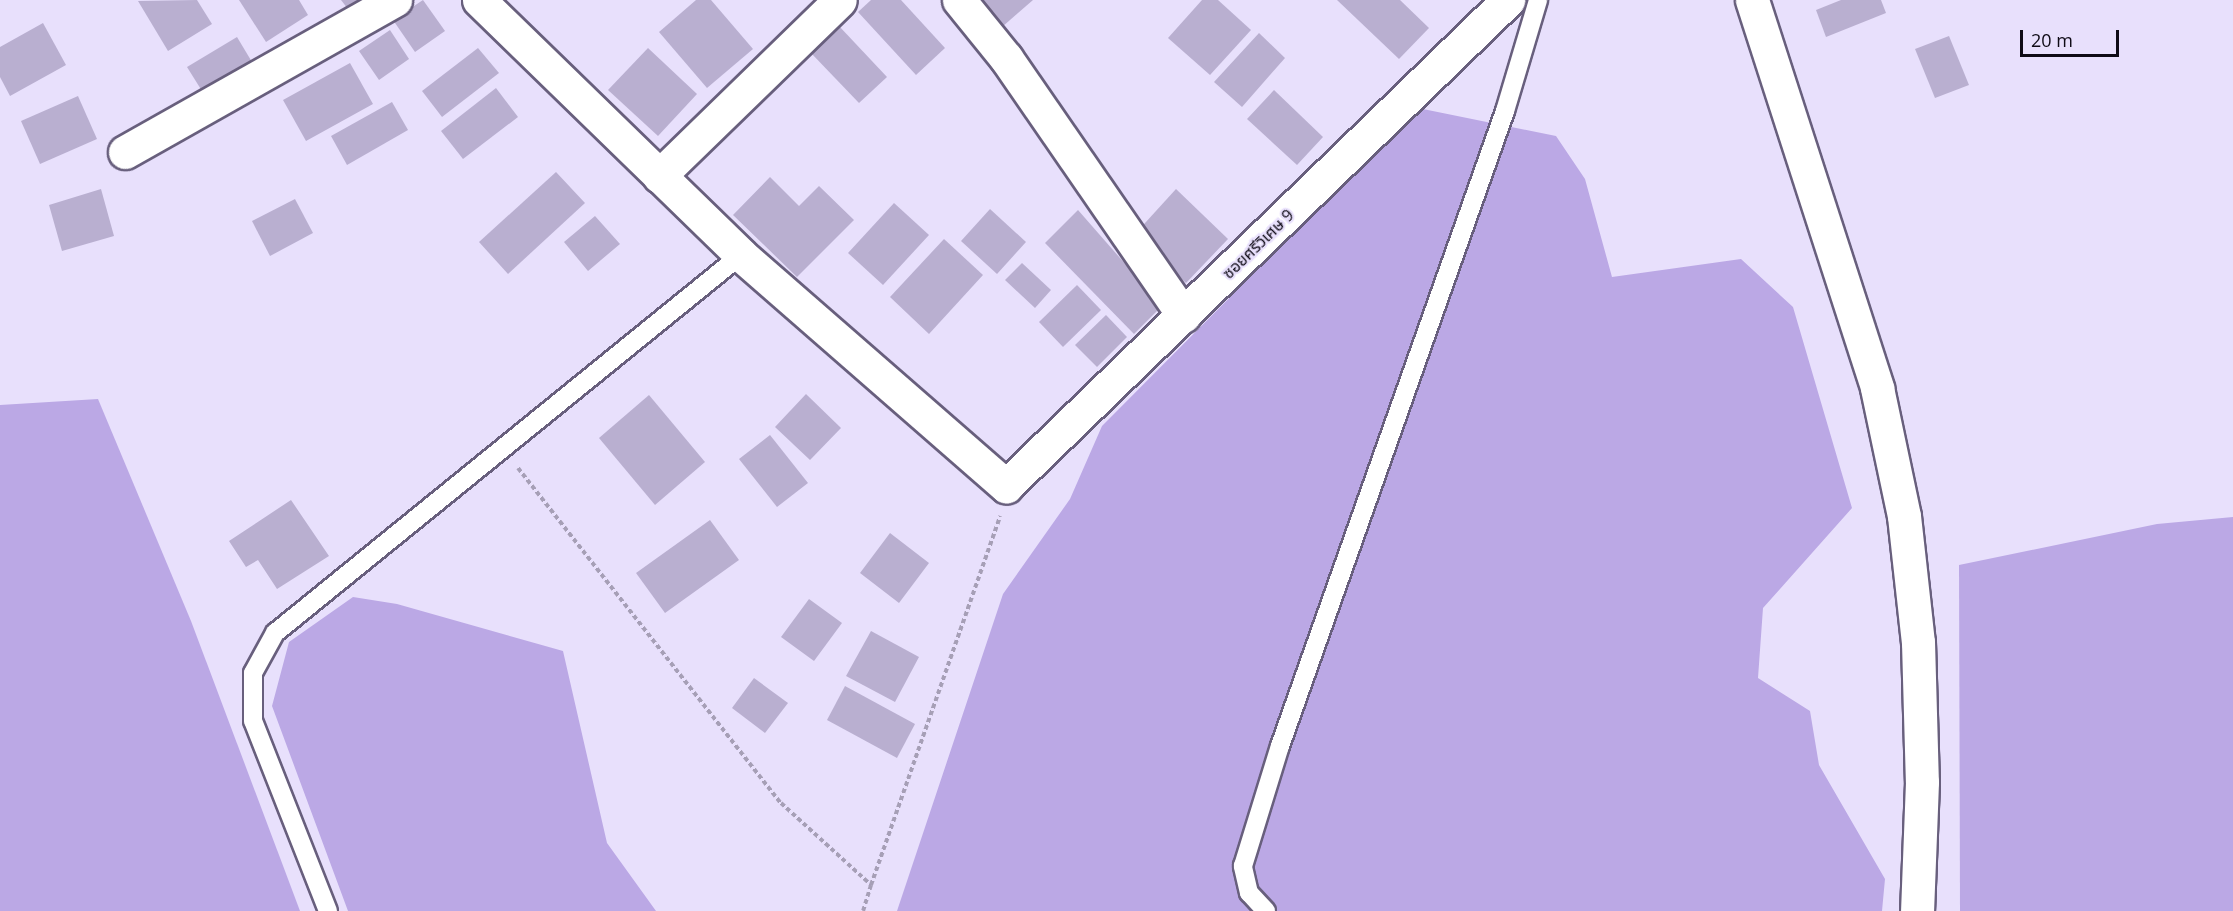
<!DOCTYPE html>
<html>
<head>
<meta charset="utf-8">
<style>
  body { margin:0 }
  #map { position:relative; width:2233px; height:911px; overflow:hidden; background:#e8e0fc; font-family:"Open Sans","Noto Sans Thai",sans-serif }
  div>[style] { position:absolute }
  .green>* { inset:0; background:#bba8e5 }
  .building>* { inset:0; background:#b9afd0 }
  .path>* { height:4px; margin-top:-2px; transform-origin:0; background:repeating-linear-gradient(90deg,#a69fb6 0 4.5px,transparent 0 7.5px) }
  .roads { filter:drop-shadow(2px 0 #685f7d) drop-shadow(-2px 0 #685f7d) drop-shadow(0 2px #685f7d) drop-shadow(0 -2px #685f7d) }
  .service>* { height:18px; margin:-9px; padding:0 9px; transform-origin:9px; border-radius:9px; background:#fff }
  .minor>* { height:33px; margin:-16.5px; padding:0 16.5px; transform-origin:16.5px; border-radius:16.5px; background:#fff }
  span { translate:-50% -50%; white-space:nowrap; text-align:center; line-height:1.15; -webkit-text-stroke:4.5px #e8e0fc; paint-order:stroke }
  .street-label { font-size:16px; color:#0e0a15 }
  .scale { position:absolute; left:2020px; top:30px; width:99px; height:27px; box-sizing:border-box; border:3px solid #0e0a15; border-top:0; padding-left:8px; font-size:18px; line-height:21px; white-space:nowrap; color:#0e0a15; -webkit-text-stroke:4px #e8e0fc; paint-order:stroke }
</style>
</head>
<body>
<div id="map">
  <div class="green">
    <div style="clip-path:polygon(1418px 108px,1556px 136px,1585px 179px,1612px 277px,1741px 259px,1793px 307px,1852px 508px,1763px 608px,1758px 678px,1810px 711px,1819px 765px,1885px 879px,1882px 911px,897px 911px,1003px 594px,1070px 499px,1102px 426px)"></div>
    <div style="clip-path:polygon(98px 399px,191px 621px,300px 911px,0 911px,0 405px)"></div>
    <div style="clip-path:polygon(2233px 517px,2233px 911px,1960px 911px,1959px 565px,2157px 524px)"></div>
    <div style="clip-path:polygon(353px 597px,397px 604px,563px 651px,607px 843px,656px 911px,348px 911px,272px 706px,289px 642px)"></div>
  </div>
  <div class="building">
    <div style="clip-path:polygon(197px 0,212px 24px,168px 51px,138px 1px)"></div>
    <div style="clip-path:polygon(239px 0,299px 0,308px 15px,266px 42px)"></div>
    <div style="clip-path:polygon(341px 0,367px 0,351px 13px)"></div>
    <div style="clip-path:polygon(423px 0,445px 31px,415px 52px,393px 20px)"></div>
    <div style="clip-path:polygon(696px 0,711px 0,753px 49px,707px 88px,659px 32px)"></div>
    <div style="clip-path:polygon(871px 0,901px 0,945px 48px,916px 75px,858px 12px)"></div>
    <div style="clip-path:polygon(979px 0,1033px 0,1002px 27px)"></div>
    <div style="clip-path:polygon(1202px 0,1218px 0,1251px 30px,1210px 75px,1168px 38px)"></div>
    <div style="clip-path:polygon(1337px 0,1400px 0,1429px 28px,1399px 59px)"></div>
    <div style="clip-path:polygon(1841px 0,1881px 0,1886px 13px,1826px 37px,1816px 10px)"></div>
    <div style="clip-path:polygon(43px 23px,66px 65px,10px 96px,0 77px,0 47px)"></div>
    <div style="clip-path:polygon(839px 26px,887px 77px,859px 103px,811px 53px)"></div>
    <div style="clip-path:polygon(390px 30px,409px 59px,379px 80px,359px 51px)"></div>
    <div style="clip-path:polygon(1259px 33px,1285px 58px,1242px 107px,1214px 82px)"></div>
    <div style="clip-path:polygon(1949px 36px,1969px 85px,1935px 98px,1915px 49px)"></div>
    <div style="clip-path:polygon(237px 37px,252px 62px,202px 91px,187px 67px)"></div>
    <div style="clip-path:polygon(478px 48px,499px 73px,442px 117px,422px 91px)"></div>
    <div style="clip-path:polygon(648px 48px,697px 94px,658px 136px,608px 90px)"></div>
    <div style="clip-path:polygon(350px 63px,373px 104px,306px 141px,283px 100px)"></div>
    <div style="clip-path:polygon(496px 88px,518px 117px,463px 159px,441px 131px)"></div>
    <div style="clip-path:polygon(1274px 90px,1323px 137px,1297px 165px,1247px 119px)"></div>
    <div style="clip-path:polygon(78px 96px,97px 139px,40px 164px,21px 121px)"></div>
    <div style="clip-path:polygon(392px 102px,408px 130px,347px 165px,331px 136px)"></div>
    <div style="clip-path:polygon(556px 172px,585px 203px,508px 274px,479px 242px)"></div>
    <div style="clip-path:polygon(770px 177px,799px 206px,819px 186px,854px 220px,797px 277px,733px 215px)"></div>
    <div style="clip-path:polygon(101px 189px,114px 236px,62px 251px,49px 205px)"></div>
    <div style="clip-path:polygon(1176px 189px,1228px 239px,1186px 283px,1135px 234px)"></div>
    <div style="clip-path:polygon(295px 199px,313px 233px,270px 256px,252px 221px)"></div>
    <div style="clip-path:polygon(894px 203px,929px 235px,883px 285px,848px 253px)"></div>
    <div style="clip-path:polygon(990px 209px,1026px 242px,997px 274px,961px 241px)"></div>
    <div style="clip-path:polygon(1078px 210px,1162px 306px,1134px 334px,1045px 243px)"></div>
    <div style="clip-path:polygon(595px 216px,620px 244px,588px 271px,564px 242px)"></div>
    <div style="clip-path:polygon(944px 239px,983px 275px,929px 334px,890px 297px)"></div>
    <div style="clip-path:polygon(1022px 263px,1051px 290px,1035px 308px,1005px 280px)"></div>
    <div style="clip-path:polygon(1077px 285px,1101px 310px,1063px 347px,1039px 322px)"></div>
    <div style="clip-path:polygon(1106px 315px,1127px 337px,1097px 367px,1075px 345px)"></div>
    <div style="clip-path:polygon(806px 394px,841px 428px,810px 460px,775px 427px)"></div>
    <div style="clip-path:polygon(649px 395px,705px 462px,655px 505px,599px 438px)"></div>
    <div style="clip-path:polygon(770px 435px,808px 483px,777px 507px,739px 459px)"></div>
    <div style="clip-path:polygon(291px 500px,329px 556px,277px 589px,258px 560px,246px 567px,229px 541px)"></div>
    <div style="clip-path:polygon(710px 520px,739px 560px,665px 613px,636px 573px)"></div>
    <div style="clip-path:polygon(890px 533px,929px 563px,899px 603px,860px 573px)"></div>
    <div style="clip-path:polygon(809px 599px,842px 623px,814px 661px,781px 637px)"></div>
    <div style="clip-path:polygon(871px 631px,919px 657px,895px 702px,846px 676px)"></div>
    <div style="clip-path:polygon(754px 678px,788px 703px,765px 733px,732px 708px)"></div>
    <div style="clip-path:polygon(845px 686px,915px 724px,897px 758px,827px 720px)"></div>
  </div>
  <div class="path">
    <div style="left:518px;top:468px;width:426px;rotate:51.9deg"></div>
    <div style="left:781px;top:803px;width:122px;rotate:42.3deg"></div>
    <div style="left:871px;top:885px;width:27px;rotate:107deg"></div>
    <div style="left:871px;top:885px;width:391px;rotate:-70.7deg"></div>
  </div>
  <div class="roads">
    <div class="service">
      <div style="left:328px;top:911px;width:204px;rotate:-111.5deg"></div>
      <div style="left:253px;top:721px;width:48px;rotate:-90deg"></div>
      <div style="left:253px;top:673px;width:46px;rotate:-61.2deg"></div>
      <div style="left:275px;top:633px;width:600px;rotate:-39.05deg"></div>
      <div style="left:1266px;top:911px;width:25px;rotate:-133deg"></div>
      <div style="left:1249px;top:893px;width:28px;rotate:-103deg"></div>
      <div style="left:1243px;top:866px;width:126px;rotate:-72.9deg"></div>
      <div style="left:1280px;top:746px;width:674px;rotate:-70.49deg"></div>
      <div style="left:1505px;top:111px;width:116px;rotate:-73.4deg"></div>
    </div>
    <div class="minor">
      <div style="left:479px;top:0;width:366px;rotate:44.2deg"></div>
      <div style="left:741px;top:255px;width:352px;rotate:41.1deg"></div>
      <div style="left:1006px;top:486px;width:699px;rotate:-44.07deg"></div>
      <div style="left:959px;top:0;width:75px;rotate:51deg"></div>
      <div style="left:1006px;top:58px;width:313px;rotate:55.4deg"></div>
      <div style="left:1752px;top:0;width:408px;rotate:72.1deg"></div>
      <div style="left:1877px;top:388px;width:131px;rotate:78.1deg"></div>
      <div style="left:1904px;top:516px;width:127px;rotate:83.7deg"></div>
      <div style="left:1918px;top:642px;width:140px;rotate:88.4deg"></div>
      <div style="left:1922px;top:782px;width:129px;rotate:92.2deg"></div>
      <div style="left:125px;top:152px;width:310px;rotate:-29.4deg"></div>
      <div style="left:659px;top:176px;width:252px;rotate:-44.2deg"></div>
    </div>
  </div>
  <div class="street-label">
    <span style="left:1258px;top:244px;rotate:-44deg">ซอยศรีวิเศษ 9</span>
  </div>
  <div class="scale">20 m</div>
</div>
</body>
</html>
